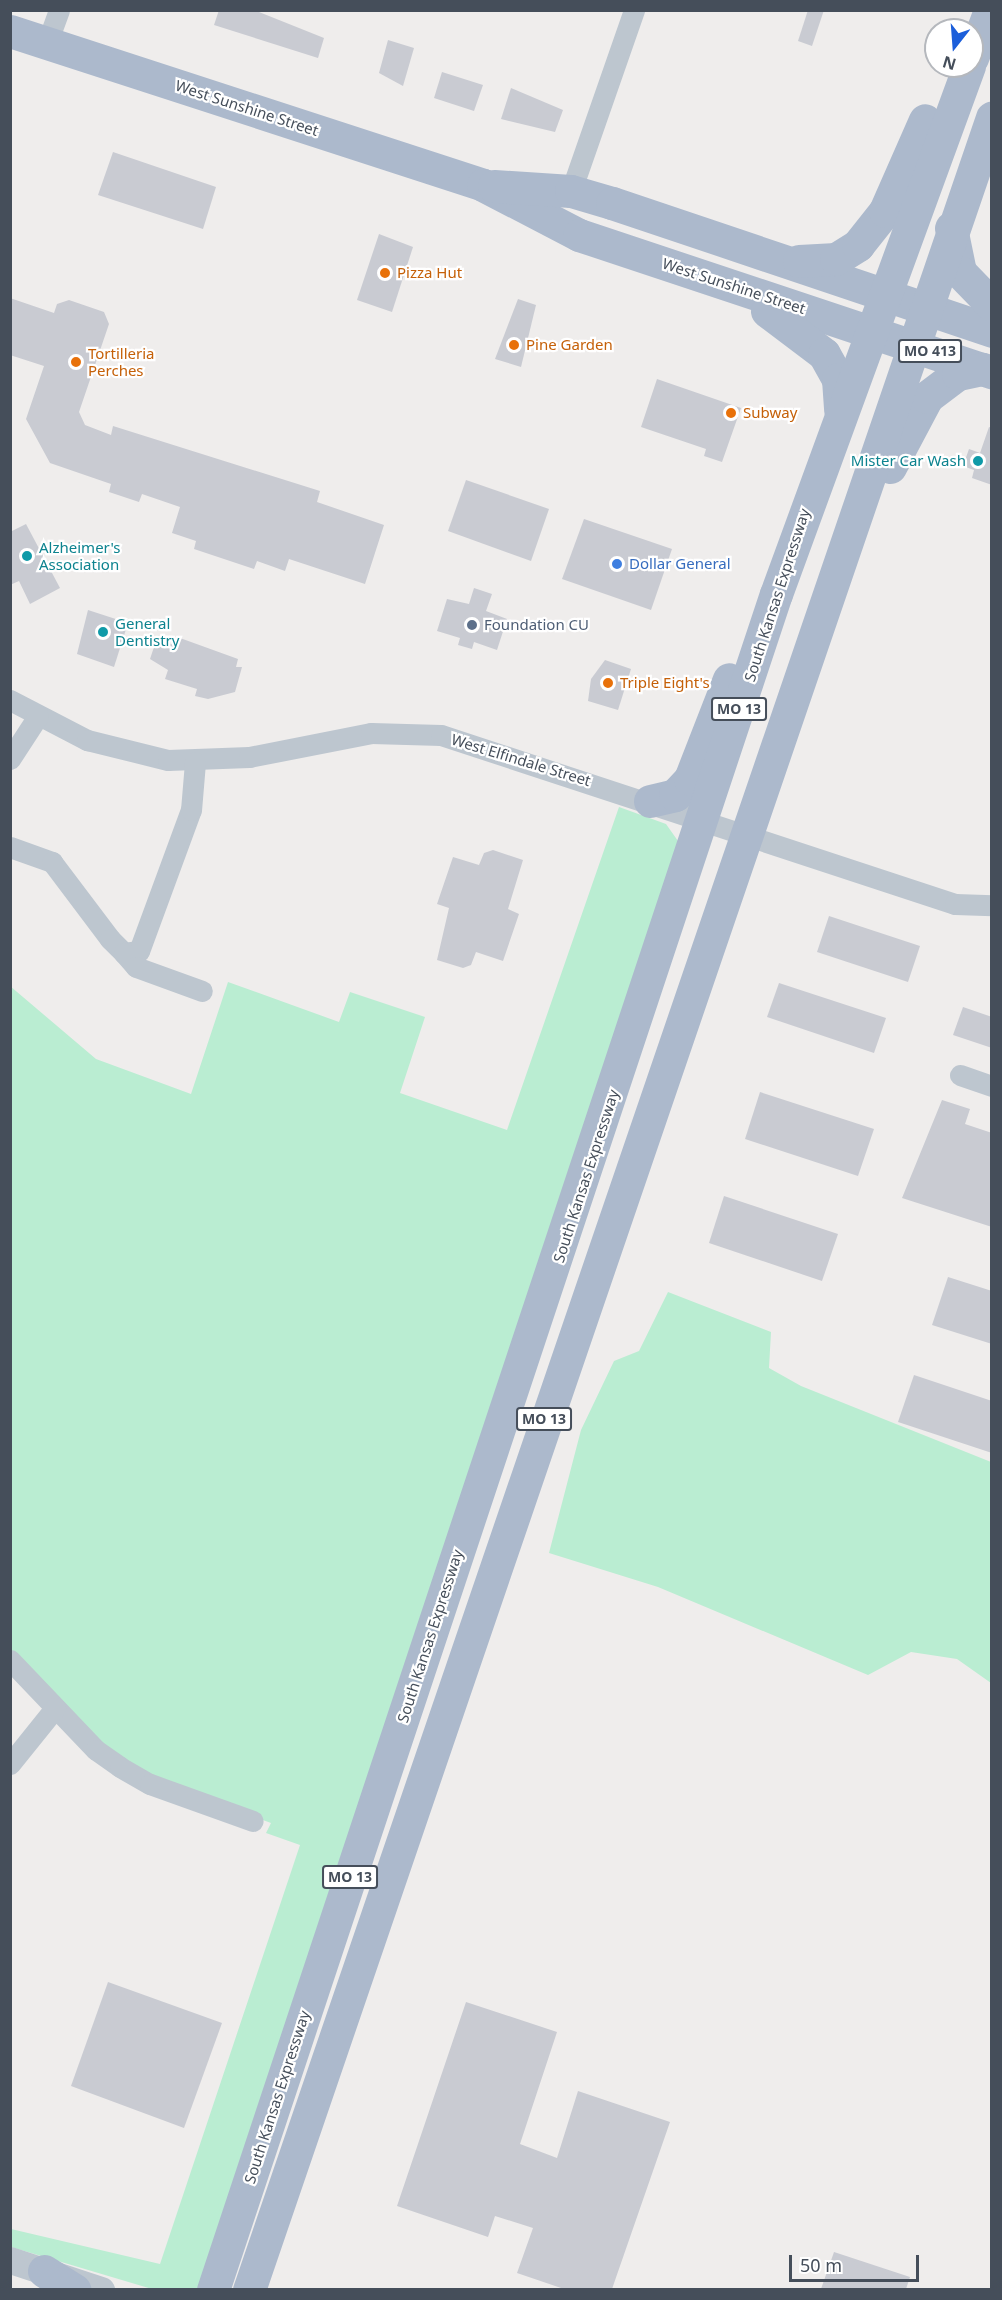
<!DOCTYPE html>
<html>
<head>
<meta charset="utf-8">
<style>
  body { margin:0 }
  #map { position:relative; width:1002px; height:2300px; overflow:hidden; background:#efedec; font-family:"Noto Sans",sans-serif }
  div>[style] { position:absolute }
  .green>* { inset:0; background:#baedd2 }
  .building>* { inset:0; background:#c9cbd2 }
  .minor>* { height:21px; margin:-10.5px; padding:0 10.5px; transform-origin:10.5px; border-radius:10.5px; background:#bdc6cf }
  .tertiary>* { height:27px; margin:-13.5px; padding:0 13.5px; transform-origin:13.5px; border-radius:13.5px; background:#bdc6cf }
  .primary>* { height:33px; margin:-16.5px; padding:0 16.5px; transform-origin:16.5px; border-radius:16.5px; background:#acb9cc }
  .dots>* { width:16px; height:16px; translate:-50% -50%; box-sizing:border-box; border:3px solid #fff; border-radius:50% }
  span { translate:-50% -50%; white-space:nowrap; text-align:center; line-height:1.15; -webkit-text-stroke:4.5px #fff; paint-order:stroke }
  .shield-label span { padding:2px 4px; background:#fff; border:2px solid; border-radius:4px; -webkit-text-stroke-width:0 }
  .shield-label { font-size:14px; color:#454e5a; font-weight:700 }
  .street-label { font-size:15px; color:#454e5a }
  .food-label { font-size:15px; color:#c56008 }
  .left { translate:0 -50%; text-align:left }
  .culture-label { font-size:15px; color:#0d838f }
  .right { translate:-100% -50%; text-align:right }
  .shop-label { font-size:15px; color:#366cbe }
  .service-label { font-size:15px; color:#4e5e75 }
  .frame { position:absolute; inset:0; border:12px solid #454e5a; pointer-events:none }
  .north { position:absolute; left:924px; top:18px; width:60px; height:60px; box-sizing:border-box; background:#fff; border:2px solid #b5b8bd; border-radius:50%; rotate:197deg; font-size:16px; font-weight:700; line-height:24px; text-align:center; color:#454e5a }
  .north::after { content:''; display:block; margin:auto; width:21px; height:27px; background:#1b5eda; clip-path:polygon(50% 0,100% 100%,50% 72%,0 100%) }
  .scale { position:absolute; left:789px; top:2255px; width:130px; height:27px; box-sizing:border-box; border:3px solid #454e5a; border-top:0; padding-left:8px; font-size:18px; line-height:21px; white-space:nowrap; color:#454e5a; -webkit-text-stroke:4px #fff; paint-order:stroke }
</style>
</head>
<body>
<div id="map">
  <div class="green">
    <div style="clip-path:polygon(619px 807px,666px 824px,678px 841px,201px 2289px,152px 2289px,11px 2247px,11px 2229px,160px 2264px,300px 1845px,266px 1833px,271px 1823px,156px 1780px,104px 1751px,11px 1652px,10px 986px,96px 1059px,191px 1094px,228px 982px,339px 1022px,350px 992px,425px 1017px,400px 1093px,507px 1130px)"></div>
    <div style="clip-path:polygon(668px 1292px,771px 1332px,769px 1368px,801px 1386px,991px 1462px,991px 1683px,957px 1659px,911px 1652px,868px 1675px,658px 1587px,549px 1553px,581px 1430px,614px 1361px,639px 1351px)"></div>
  </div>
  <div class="building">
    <div style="clip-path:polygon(219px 10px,254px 10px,324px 38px,318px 58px,214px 25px)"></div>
    <div style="clip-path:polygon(808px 10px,824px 10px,812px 46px,798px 41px)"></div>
    <div style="clip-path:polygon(388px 40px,414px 48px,403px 86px,379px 73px)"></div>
    <div style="clip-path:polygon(442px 72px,483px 85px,474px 111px,434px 98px)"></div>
    <div style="clip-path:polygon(511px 88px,563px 110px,555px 132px,501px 119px)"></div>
    <div style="clip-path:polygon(113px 152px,216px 187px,203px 229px,98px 195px)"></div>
    <div style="clip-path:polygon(379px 234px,413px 247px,392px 312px,357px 300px)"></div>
    <div style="clip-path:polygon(10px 298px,54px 313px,57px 304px,69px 300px,104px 312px,109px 324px,79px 412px,85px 425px,111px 435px,113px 426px,320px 491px,317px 502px,384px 525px,365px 584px,289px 559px,285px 571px,257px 561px,254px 569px,194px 549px,196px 541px,172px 533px,180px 507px,142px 494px,139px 502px,109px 492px,111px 484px,50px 463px,26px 419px,44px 366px,10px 355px)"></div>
    <div style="clip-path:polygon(518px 299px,536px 305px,521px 367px,495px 359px)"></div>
    <div style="clip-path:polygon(657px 379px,741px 408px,722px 462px,704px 456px,706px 449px,641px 427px)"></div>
    <div style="clip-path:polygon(989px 427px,992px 428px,992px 485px,972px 478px,974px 470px,963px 466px,969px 449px,980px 453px)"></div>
    <div style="clip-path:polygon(466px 480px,549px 509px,531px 561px,448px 531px)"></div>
    <div style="clip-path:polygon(584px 519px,672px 549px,651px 610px,562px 579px)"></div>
    <div style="clip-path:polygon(26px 524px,60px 588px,30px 604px,19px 581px,10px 585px,10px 532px)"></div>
    <div style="clip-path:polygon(474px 588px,492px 594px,486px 611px,507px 619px,497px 650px,474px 642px,472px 649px,458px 645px,460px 638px,437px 631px,447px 599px,469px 604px)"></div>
    <div style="clip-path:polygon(88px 610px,128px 623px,114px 667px,77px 654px)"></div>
    <div style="clip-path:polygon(180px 638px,238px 659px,236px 667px,242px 667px,235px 692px,208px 699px,195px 696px,197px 689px,165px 679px,168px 670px,150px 659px,156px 641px,177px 645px)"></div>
    <div style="clip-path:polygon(605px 660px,631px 669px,618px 710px,588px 701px,591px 679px)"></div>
    <div style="clip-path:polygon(493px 850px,523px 860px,508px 909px,519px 914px,503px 961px,476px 952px,471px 965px,463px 968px,437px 960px,449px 908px,437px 904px,453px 857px,479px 865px,484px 853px)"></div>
    <div style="clip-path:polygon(829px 916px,920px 946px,908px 982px,817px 952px)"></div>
    <div style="clip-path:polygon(779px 983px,886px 1018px,874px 1053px,767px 1017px)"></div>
    <div style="clip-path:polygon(963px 1007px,992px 1017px,992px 1048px,953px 1035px)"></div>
    <div style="clip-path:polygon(760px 1092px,874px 1129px,858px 1176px,745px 1139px)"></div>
    <div style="clip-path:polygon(942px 1100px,970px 1109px,965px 1124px,992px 1133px,992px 1227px,902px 1198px)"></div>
    <div style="clip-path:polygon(724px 1196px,838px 1234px,822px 1281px,709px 1243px)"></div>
    <div style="clip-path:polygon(948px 1277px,992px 1291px,992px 1344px,932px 1325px)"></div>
    <div style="clip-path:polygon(914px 1375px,992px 1401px,992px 1453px,898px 1422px)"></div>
    <div style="clip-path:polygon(108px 1982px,222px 2023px,184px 2128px,71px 2086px)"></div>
    <div style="clip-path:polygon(466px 2002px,557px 2032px,520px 2144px,557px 2158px,578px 2091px,670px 2122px,612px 2289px,564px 2289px,517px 2273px,533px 2228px,495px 2216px,488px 2237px,397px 2206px)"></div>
    <div style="clip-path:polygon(834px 2252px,910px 2277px,906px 2289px,821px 2289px)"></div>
  </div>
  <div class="minor">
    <div style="left:47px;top:43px;width:35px;rotate:-70deg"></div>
    <div style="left:571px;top:191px;width:192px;rotate:-70.8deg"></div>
    <div style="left:10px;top:700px;width:87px;rotate:27.5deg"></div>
    <div style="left:87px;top:740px;width:83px;rotate:13.9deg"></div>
    <div style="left:168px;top:760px;width:81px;rotate:-2.1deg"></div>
    <div style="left:249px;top:757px;width:124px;rotate:-11.1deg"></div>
    <div style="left:371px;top:733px;width:70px;rotate:1.6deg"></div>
    <div style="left:441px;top:735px;width:541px;rotate:18.2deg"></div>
    <div style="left:955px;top:904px;width:37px;rotate:2deg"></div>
    <div style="left:10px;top:759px;width:51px;rotate:-56.9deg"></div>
    <div style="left:10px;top:847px;width:45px;rotate:19.7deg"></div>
    <div style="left:52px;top:862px;width:96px;rotate:53deg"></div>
    <div style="left:110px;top:939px;width:20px;rotate:45deg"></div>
    <div style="left:124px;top:953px;width:15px;rotate:-8deg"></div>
    <div style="left:139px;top:951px;width:150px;rotate:-69.8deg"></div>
    <div style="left:191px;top:810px;width:48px;rotate:-85.2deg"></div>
    <div style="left:124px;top:953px;width:18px;rotate:49deg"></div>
    <div style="left:136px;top:967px;width:70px;rotate:20deg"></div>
    <div style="left:960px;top:1075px;width:34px;rotate:19deg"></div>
    <div style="left:10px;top:1660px;width:124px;rotate:46.3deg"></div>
    <div style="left:96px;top:1750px;width:29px;rotate:35deg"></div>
    <div style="left:120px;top:1767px;width:34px;rotate:30deg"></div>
    <div style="left:150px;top:1784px;width:109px;rotate:19.8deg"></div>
    <div style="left:10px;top:1764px;width:72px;rotate:-51.2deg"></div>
  </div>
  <div class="tertiary">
    <div style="left:10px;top:2260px;width:96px;rotate:18.2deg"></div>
  </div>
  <div class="primary">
    <div style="left:10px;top:31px;width:497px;rotate:18deg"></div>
    <div style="left:483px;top:185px;width:108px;rotate:27.5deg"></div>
    <div style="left:579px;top:235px;width:435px;rotate:18.4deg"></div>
    <div style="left:972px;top:58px;width:51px;rotate:-69.4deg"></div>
    <div style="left:494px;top:186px;width:77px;rotate:3.7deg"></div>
    <div style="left:571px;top:191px;width:43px;rotate:16.3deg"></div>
    <div style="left:612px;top:203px;width:401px;rotate:18.6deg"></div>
    <div style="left:951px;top:228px;width:45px;rotate:78.4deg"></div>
    <div style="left:960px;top:272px;width:46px;rotate:45.9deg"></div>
    <div style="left:799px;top:261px;width:37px;rotate:-3deg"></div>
    <div style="left:836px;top:259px;width:26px;rotate:-32deg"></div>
    <div style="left:858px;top:245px;width:43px;rotate:-51.5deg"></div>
    <div style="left:885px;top:211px;width:99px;rotate:-66.3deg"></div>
    <div style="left:767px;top:311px;width:71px;rotate:37deg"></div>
    <div style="left:824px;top:354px;width:29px;rotate:61deg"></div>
    <div style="left:838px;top:379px;width:31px;rotate:86deg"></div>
    <div style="left:890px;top:467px;width:79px;rotate:-62.1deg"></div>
    <div style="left:927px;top:397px;width:39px;rotate:-37deg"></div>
    <div style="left:958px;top:374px;width:25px;rotate:-12deg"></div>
    <div style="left:650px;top:801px;width:26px;rotate:-13deg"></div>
    <div style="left:675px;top:795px;width:22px;rotate:-47deg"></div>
    <div style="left:690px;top:779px;width:107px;rotate:-68.7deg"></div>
    <div style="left:44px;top:2271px;width:36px;rotate:32deg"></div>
    <div style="left:213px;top:2290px;width:1787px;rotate:-71.64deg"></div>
    <div style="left:776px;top:594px;width:562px;rotate:-69.92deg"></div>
    <div style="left:249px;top:2290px;width:2296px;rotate:-71.12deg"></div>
  </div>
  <div class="dots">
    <div style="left:385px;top:273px;background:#e8710a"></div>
    <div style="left:514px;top:345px;background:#e8710a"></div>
    <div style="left:76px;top:362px;background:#e8710a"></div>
    <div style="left:731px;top:413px;background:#e8710a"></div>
    <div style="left:978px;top:461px;background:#0f9aa8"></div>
    <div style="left:27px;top:556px;background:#0f9aa8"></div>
    <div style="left:617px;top:564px;background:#3f7fe0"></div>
    <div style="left:472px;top:625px;background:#5c6f8a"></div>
    <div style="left:103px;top:632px;background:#0f9aa8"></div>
    <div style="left:608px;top:683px;background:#e8710a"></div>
  </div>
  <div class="shield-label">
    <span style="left:930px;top:351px">MO 413</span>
    <span style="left:739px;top:709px">MO 13</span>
    <span style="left:544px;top:1419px">MO 13</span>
    <span style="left:350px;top:1877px">MO 13</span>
  </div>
  <div class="street-label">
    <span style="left:247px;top:108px;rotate:18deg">West Sunshine Street</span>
    <span style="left:734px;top:286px;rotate:18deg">West Sunshine Street</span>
    <span style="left:777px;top:595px;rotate:-72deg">South Kansas Expressway</span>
    <span style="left:521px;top:760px;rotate:17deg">West Elfindale Street</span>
    <span style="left:586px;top:1176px;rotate:-72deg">South Kansas Expressway</span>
    <span style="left:430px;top:1636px;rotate:-72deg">South Kansas Expressway</span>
    <span style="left:277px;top:2097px;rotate:-72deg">South Kansas Expressway</span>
  </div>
  <div class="food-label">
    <span class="left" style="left:397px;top:273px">Pizza Hut</span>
    <span class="left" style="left:526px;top:345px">Pine Garden</span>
    <span class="left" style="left:88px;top:362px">Tortilleria<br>Perches</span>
    <span class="left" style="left:743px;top:413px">Subway</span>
    <span class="left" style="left:620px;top:683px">Triple Eight's</span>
  </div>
  <div class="culture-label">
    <span class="right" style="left:966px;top:461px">Mister Car Wash</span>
    <span class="left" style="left:39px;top:556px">Alzheimer's<br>Association</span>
    <span class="left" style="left:115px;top:632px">General<br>Dentistry</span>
  </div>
  <div class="shop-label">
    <span class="left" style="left:629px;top:564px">Dollar General</span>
  </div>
  <div class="service-label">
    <span class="left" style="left:484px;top:625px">Foundation CU</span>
  </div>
  <div class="frame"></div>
  <div class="north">N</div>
  <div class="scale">50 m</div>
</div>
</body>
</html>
